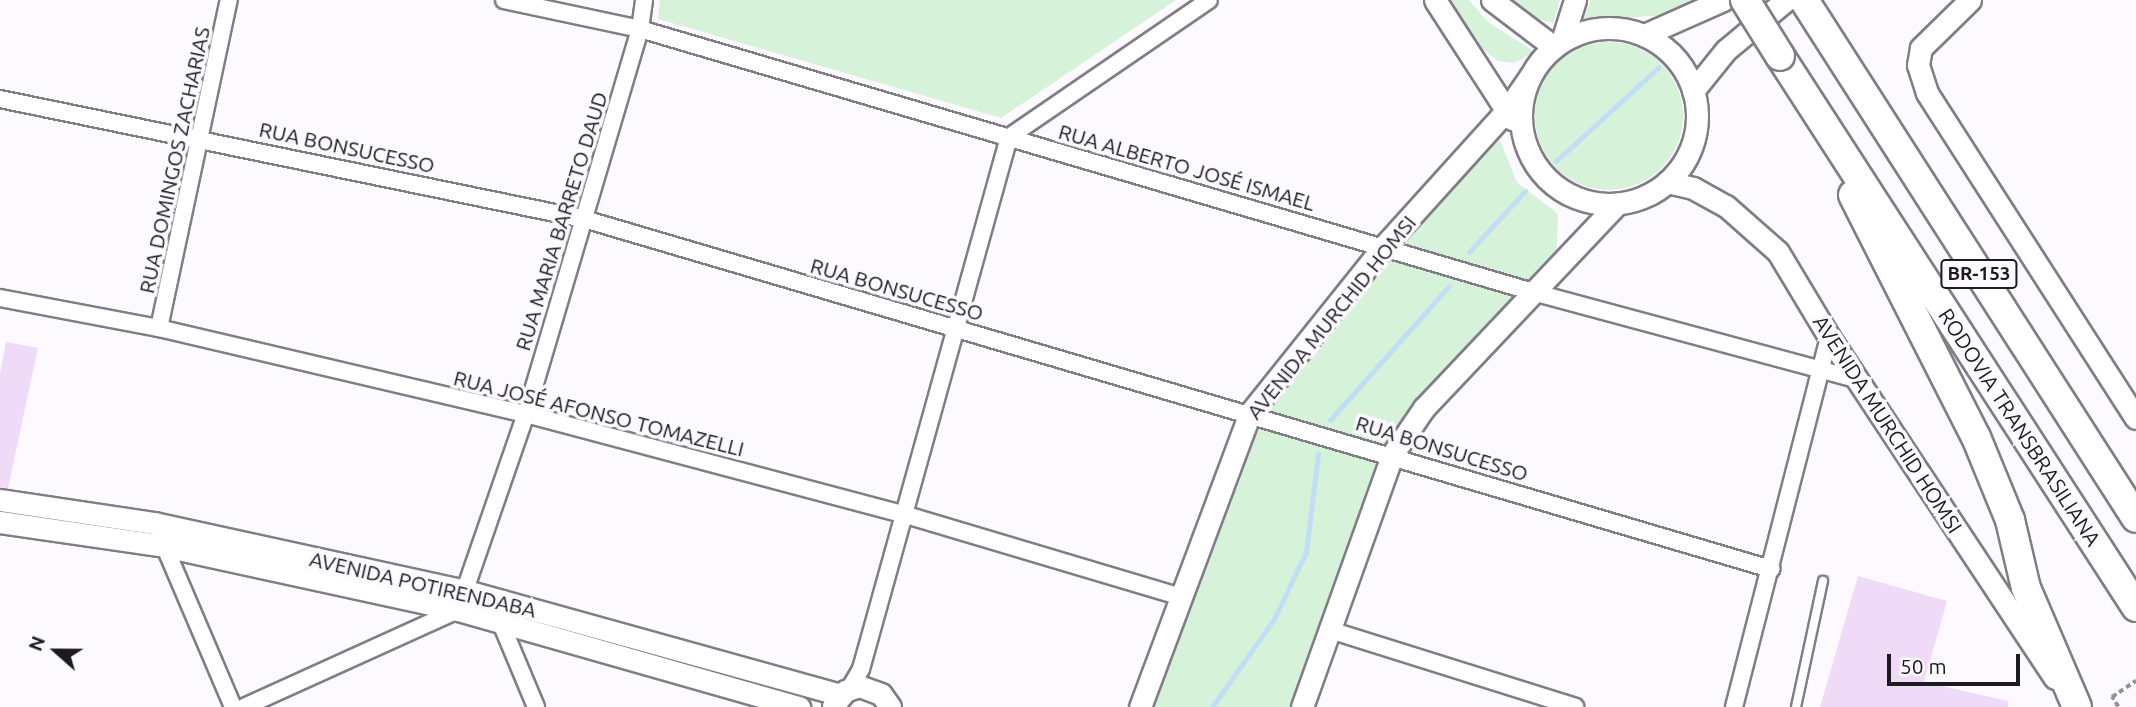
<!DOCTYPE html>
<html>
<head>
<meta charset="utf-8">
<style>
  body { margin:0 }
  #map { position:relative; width:2136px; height:707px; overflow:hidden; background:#fcfafe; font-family:Ubuntu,sans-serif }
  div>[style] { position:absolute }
  .green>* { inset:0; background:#d6f2d8 }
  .round { border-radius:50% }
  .stream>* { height:5px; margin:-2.5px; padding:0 2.5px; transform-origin:2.5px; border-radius:2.5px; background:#c1def6 }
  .building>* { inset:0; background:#efdaf8 }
  .path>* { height:3.5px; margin-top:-1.75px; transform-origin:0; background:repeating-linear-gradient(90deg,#939195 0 5px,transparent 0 8.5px) }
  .roads { filter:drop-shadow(2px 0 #817d86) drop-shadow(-2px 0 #817d86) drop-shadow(0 2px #817d86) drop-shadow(0 -2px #817d86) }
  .service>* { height:8px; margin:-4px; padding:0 4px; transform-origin:4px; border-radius:4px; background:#fff }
  .minor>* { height:16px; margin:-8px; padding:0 8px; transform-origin:8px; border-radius:8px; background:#fff }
  .secondary>* { height:21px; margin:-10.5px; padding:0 10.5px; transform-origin:10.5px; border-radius:10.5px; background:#fff }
  .secondary>.ring { margin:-10.5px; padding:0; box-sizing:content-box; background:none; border:21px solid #fff; border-radius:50% }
  .motorway>* { height:28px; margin:-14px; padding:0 14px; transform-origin:14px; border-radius:14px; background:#fff }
  .bridges { filter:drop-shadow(2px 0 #817d86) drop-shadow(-2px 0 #817d86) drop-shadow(0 2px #817d86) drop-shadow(0 -2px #817d86) }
  .motorway-bridge>* { height:28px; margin:-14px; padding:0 14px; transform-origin:14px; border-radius:14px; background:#fff }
  span { translate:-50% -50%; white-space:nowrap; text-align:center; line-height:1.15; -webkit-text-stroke:7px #fcfafe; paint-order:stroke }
  .shield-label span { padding:2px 5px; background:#fcfafe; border:2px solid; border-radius:5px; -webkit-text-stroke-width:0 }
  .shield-label { font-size:19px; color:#1d1b1f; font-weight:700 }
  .street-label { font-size:21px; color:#1d1b1f }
  .north { position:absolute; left:21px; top:616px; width:70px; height:70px; -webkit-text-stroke:5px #fcfafe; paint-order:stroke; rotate:291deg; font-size:19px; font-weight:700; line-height:28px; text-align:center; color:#1d1b1f }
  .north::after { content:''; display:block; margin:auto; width:24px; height:32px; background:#1d1b1f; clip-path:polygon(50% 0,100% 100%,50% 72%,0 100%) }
  .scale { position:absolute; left:1887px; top:654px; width:133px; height:32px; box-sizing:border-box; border:4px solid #1d1b1f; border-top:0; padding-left:9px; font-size:21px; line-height:24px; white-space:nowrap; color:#1d1b1f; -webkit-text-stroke:5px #fcfafe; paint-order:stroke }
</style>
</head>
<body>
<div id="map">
  <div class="green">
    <div style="clip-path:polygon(660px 0,1176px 0,1001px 118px,658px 19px)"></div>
    <div style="clip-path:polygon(1449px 0,1469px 0,1488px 22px,1535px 52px,1514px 63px,1498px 61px,1483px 50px)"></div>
    <div style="clip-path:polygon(1507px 0,1560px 0,1553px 23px,1534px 18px)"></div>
    <div style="clip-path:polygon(1591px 0,1693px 0,1692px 4px,1661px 15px,1582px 22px)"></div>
    <div class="round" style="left:1535px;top:42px;width:148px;height:148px"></div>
    <div style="clip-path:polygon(1499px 138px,1517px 182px,1558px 214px,1556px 264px,1538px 284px,1396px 242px)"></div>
    <div style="clip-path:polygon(1385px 254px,1525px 295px,1389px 447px,1260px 408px)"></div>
    <div style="clip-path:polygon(1253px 422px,1382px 459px,1295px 707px,1146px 707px)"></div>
  </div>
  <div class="stream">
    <div style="left:1556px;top:161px;width:139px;rotate:-42.4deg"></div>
    <div style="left:1469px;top:252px;width:83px;rotate:-47.4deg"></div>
    <div style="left:1330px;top:420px;width:179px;rotate:-48.4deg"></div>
    <div style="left:1212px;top:707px;width:108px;rotate:-54.8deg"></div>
    <div style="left:1274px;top:619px;width:74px;rotate:-64.5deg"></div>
    <div style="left:1306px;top:552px;width:99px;rotate:-83deg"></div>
  </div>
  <div class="building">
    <div style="clip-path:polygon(6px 342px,38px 348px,8px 488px,0 487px,0 374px)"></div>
    <div style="clip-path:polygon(1858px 576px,1947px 601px,1924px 682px,2008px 701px,2008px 707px,1820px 707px)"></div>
  </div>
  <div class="path">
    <div style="left:2118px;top:707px;width:12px;rotate:-121deg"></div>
    <div style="left:2112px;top:697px;width:29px;rotate:-34deg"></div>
  </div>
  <div class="roads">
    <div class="service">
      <div style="left:1796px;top:707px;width:129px;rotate:-77.9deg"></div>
    </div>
    <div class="minor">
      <div style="left:504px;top:0;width:139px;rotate:12deg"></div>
      <div style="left:640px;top:29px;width:931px;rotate:16.41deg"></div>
      <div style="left:1533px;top:292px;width:335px;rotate:15.1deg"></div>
      <div style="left:0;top:99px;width:596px;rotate:11.61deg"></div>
      <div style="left:584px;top:219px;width:1238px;rotate:16.43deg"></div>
      <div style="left:0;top:298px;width:162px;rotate:10.7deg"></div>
      <div style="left:159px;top:328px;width:377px;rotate:13.2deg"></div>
      <div style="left:526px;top:414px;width:390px;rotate:14.9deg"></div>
      <div style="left:903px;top:514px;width:290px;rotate:16.6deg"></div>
      <div style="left:159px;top:328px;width:335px;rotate:-78deg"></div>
      <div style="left:161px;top:538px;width:184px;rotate:66.9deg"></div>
      <div style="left:498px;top:616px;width:99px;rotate:67.3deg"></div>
      <div style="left:1330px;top:630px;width:257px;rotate:17.4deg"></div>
      <div style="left:850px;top:688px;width:22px;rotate:-60deg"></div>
      <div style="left:861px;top:669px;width:552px;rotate:-74.45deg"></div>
      <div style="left:1009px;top:137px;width:242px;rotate:-34.4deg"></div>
      <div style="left:244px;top:707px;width:235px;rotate:-24.4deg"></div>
      <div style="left:458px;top:610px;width:207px;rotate:-70.9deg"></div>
      <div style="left:526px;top:414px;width:402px;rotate:-73.5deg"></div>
      <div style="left:640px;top:29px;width:29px;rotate:-82deg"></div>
      <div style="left:1734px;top:707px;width:382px;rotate:-75.6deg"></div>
    </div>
    <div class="secondary">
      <div style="left:1435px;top:0;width:142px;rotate:57.1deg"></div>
      <div style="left:1492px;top:0;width:78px;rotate:37.2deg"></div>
      <div style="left:1970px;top:0;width:69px;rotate:135.6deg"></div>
      <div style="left:1921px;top:48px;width:17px;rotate:100deg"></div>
      <div style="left:1918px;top:65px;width:29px;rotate:72deg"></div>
      <div style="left:1927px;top:93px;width:386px;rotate:57.3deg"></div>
      <div class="ring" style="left:1521px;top:28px;width:155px;height:155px"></div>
      <div style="left:1644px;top:35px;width:86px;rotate:-23.9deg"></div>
      <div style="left:1562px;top:41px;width:43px;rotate:-72.4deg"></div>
      <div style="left:1693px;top:91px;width:53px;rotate:-51.2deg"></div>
      <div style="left:1726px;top:50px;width:78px;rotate:-39.8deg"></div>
      <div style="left:1667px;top:182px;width:27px;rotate:13deg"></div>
      <div style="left:1693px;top:188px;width:38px;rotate:29deg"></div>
      <div style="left:1726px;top:206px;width:69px;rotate:41.5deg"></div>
      <div style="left:1778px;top:252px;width:99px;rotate:59deg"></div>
      <div style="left:1829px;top:337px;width:409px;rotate:56.5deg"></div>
      <div style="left:0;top:500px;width:156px;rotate:8.5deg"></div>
      <div style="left:154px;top:523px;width:319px;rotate:12.3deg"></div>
      <div style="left:466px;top:591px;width:388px;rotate:15.5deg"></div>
      <div style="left:0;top:522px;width:166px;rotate:8.3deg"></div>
      <div style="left:164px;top:546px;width:301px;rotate:12.3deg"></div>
      <div style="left:458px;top:610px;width:355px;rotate:15.9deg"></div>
      <div style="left:833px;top:706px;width:19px;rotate:-51deg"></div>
      <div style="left:845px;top:691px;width:15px;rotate:-20deg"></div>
      <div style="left:859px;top:686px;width:23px;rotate:20deg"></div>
      <div style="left:881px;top:694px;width:16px;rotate:55deg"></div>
      <div style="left:1140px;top:707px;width:314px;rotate:-69.5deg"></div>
      <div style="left:1250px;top:413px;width:214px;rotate:-51.3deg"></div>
      <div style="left:1384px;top:246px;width:183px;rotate:-47.9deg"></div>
      <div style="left:1507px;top:110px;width:42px;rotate:-55.6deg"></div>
      <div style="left:1302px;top:707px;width:268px;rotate:-70.3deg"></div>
      <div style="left:1392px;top:455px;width:57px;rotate:-55.8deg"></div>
      <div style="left:1424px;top:408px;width:281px;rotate:-46.6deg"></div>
    </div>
    <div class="motorway">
      <div style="left:1804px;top:0;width:615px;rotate:57.34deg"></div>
      <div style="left:1780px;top:56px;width:656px;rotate:57.13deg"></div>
      <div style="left:1853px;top:195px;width:271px;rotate:63.1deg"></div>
      <div style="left:1976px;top:437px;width:90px;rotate:67.7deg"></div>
      <div style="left:2010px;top:520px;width:70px;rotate:76.8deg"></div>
      <div style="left:2026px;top:588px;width:129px;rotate:66.8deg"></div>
    </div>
  </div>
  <div class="bridges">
    <div class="motorway-bridge">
      <div style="left:1745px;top:0;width:66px;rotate:58deg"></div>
    </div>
  </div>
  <div class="shield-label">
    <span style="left:1979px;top:274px">BR-153</span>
  </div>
  <div class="street-label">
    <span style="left:347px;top:147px;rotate:12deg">RUA BONSUCESSO</span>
    <span style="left:174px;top:160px;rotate:-78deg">RUA DOMINGOS ZACHARIAS</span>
    <span style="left:1187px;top:167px;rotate:16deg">RUA ALBERTO JOSÉ ISMAEL</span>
    <span style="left:561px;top:221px;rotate:-73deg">RUA MARIA BARRETO DAUD</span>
    <span style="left:897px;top:289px;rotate:16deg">RUA BONSUCESSO</span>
    <span style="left:1331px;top:317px;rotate:-51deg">AVENIDA MURCHID HOMSI</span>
    <span style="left:599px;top:413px;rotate:14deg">RUA JOSÉ AFONSO TOMAZELLI</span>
    <span style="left:1888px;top:424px;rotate:57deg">AVENIDA MURCHID HOMSI</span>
    <span style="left:2020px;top:427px;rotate:57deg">RODOVIA TRANSBRASILIANA</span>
    <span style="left:1442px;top:448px;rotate:17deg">RUA BONSUCESSO</span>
    <span style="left:423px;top:584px;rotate:13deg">AVENIDA POTIRENDABA</span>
  </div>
  <div class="north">N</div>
  <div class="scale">50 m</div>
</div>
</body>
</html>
